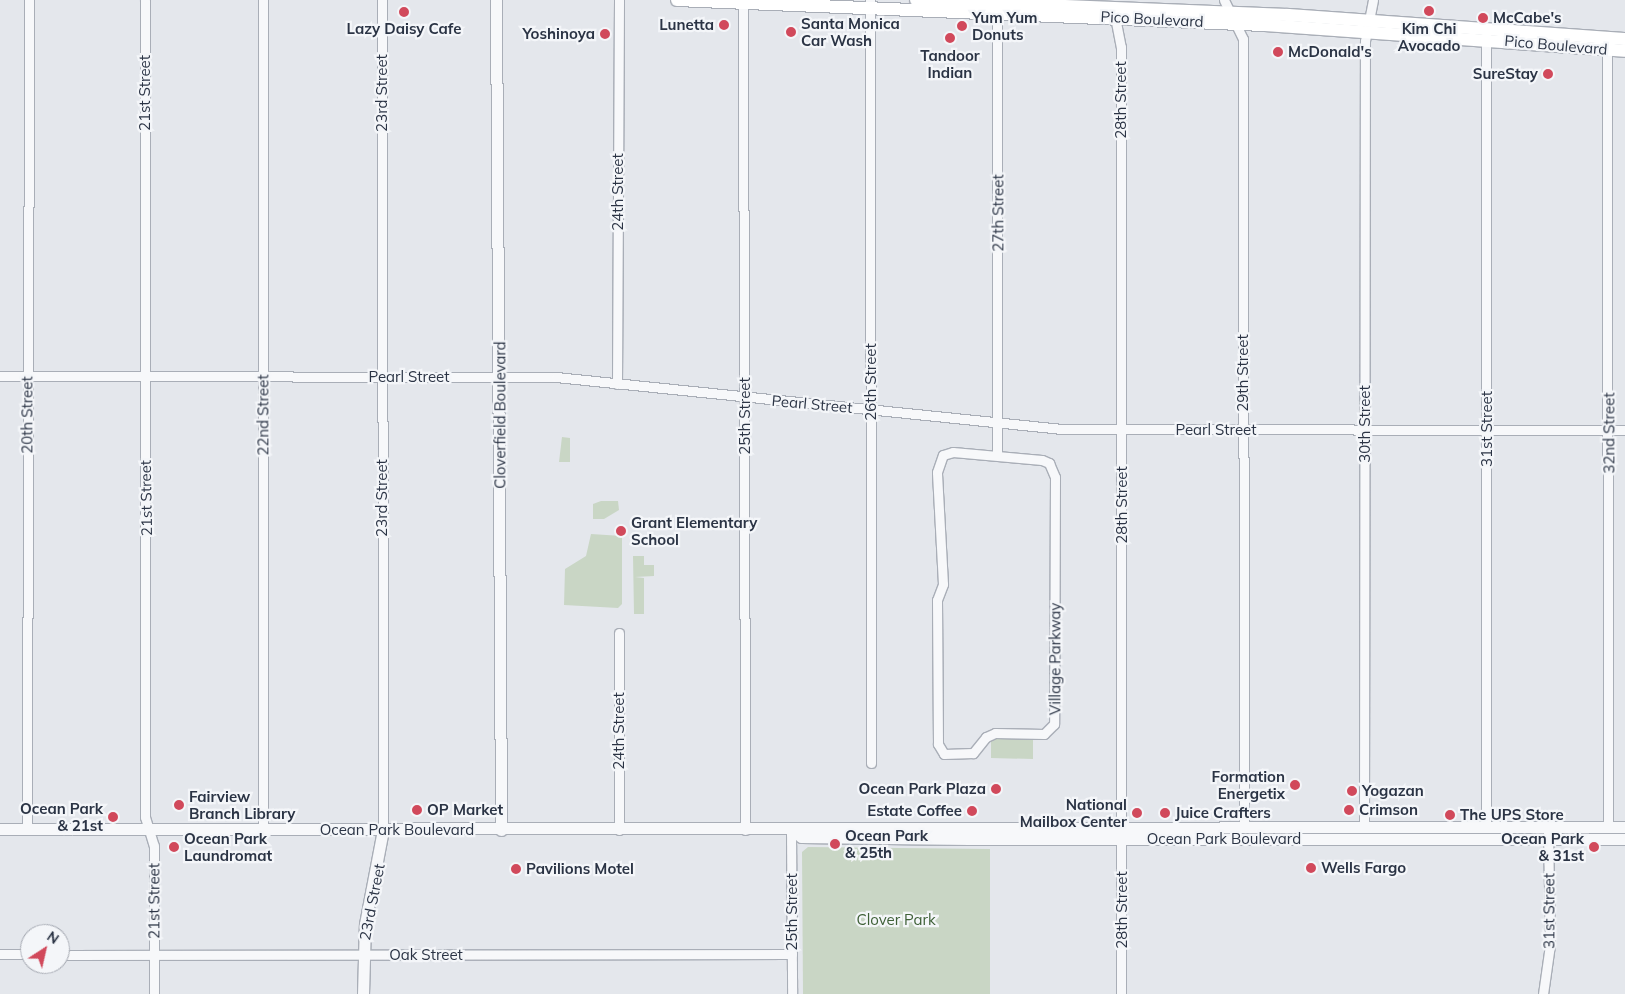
<!DOCTYPE html>
<html>
<head>
<meta charset="utf-8">
<style>
  body { margin:0 }
  #map { position:relative; width:1625px; height:994px; overflow:hidden; background:#e4e7ec; font-family:Mulish,sans-serif }
  div>[style] { position:absolute }
  .green>* { inset:0; background:#c9d6c5 }
  .roads { filter:drop-shadow(1px 0 #a9aeb7) drop-shadow(-1px 0 #a9aeb7) drop-shadow(0 1px #a9aeb7) drop-shadow(0 -1px #a9aeb7) }
  .minor>* { height:9px; margin:-4.5px; padding:0 4.5px; transform-origin:4.5px; border-radius:4.5px; background:#f7f8fa }
  .tertiary>* { height:11px; margin:-5.5px; padding:0 5.5px; transform-origin:5.5px; border-radius:5.5px; background:#f7f8fa }
  .secondary>* { height:12px; margin:-6px; padding:0 6px; transform-origin:6px; border-radius:6px; background:#fff }
  .dots>* { width:14px; height:14px; translate:-50% -50%; box-sizing:border-box; border:2px solid #f4f6f9; border-radius:50% }
  span { translate:-50% -50%; white-space:nowrap; text-align:center; line-height:1.15; -webkit-text-stroke:4.5px #f4f6f9; paint-order:stroke }
  .poi-label { font-size:15px; color:#2b3445; font-weight:700 }
  .left { translate:0 -50%; text-align:left }
  .right { translate:-100% -50%; text-align:right }
  .street-label { font-size:15px; color:#2b3445 }
  .park-label { font-size:15px; color:#3f6138 }
  .north { position:absolute; left:20px; top:924px; width:50px; height:50px; box-sizing:border-box; background:#f4f6f9; border:1px solid #a4a8b1; border-radius:50%; rotate:35deg; font-size:14px; font-weight:700; line-height:20px; text-align:center; color:#2b3445 }
  .north::after { content:''; display:block; margin:auto; width:18px; height:22px; background:#d1495b; clip-path:polygon(50% 0,100% 100%,50% 72%,0 100%) }
</style>
</head>
<body>
<div id="map">
  <div class="green">
    <div style="clip-path:polygon(562px 437px,570px 438px,570px 462px,559px 462px)"></div>
    <div style="clip-path:polygon(601px 501px,618px 501px,619px 510px,604px 519px,593px 519px,593px 504px)"></div>
    <div style="clip-path:polygon(591px 534px,622px 536px,622px 604px,618px 608px,564px 605px,565px 569px,586px 556px)"></div>
    <div style="clip-path:polygon(633px 556px,644px 556px,644px 565px,654px 565px,654px 576px,635px 577px,644px 578px,644px 614px,634px 614px)"></div>
    <div style="clip-path:polygon(991px 739px,1033px 739px,1033px 759px,991px 758px)"></div>
    <div style="clip-path:polygon(808px 847px,990px 849px,990px 994px,803px 994px,802px 852px)"></div>
  </div>
  <div class="roads">
    <div class="minor">
      <div style="left:145px;top:0;width:817px;rotate:90deg"></div>
      <div style="left:145px;top:817px;width:30px;rotate:73deg"></div>
      <div style="left:154px;top:846px;width:148px;rotate:90deg"></div>
      <div style="left:263px;top:0;width:830px;rotate:90deg"></div>
      <div style="left:382px;top:0;width:830px;rotate:89.93deg"></div>
      <div style="left:870px;top:0;width:763px;rotate:89.92deg"></div>
      <div style="left:1224px;top:0;width:43px;rotate:64deg"></div>
      <div style="left:1243px;top:39px;width:789px;rotate:89.93deg"></div>
      <div style="left:743px;top:3px;width:827px;rotate:89.86deg"></div>
      <div style="left:997px;top:8px;width:445px;rotate:90deg"></div>
      <div style="left:1115px;top:17px;width:31px;rotate:79deg"></div>
      <div style="left:1121px;top:47px;width:947px;rotate:90deg"></div>
      <div style="left:1486px;top:35px;width:793px;rotate:90deg"></div>
      <div style="left:1607px;top:45px;width:782px;rotate:89.93deg"></div>
      <div style="left:0;top:376px;width:556px;rotate:0.1deg"></div>
      <div style="left:556px;top:377px;width:509px;rotate:5.87deg"></div>
      <div style="left:1062px;top:429px;width:563px;rotate:0.1deg"></div>
      <div style="left:617px;top:384px;width:384px;rotate:-89.7deg"></div>
      <div style="left:953px;top:452px;width:89px;rotate:5.1deg"></div>
      <div style="left:1042px;top:460px;width:8px;rotate:23deg"></div>
      <div style="left:1049px;top:463px;width:15px;rotate:67deg"></div>
      <div style="left:1055px;top:477px;width:247px;rotate:90.2deg"></div>
      <div style="left:1054px;top:724px;width:14px;rotate:135deg"></div>
      <div style="left:1044px;top:734px;width:49px;rotate:-178.8deg"></div>
      <div style="left:995px;top:733px;width:10px;rotate:156deg"></div>
      <div style="left:986px;top:737px;width:21px;rotate:129deg"></div>
      <div style="left:973px;top:753px;width:29px;rotate:178deg"></div>
      <div style="left:944px;top:754px;width:12px;rotate:-121deg"></div>
      <div style="left:938px;top:744px;width:144px;rotate:-90.4deg"></div>
      <div style="left:937px;top:600px;width:17px;rotate:-69deg"></div>
      <div style="left:943px;top:584px;width:112px;rotate:-93.1deg"></div>
      <div style="left:937px;top:472px;width:18px;rotate:-71deg"></div>
      <div style="left:943px;top:455px;width:10px;rotate:-17deg"></div>
      <div style="left:619px;top:633px;width:197px;rotate:90deg"></div>
      <div style="left:1364px;top:828px;width:787px;rotate:-89.93deg"></div>
      <div style="left:1365px;top:41px;width:42px;rotate:-79deg"></div>
      <div style="left:27px;top:829px;width:829px;rotate:-89.86deg"></div>
      <div style="left:791px;top:831px;width:163px;rotate:89.6deg"></div>
      <div style="left:0;top:954px;width:30px"></div>
      <div style="left:60px;top:955px;width:732px;rotate:-0.08deg"></div>
      <div style="left:1543px;top:994px;width:49px;rotate:-81.9deg"></div>
      <div style="left:1550px;top:945px;width:113px;rotate:-91deg"></div>
    </div>
    <div class="tertiary">
      <div style="left:496px;top:0;width:830px;rotate:89.65deg"></div>
      <div style="left:0;top:829px;width:1625px;rotate:-0.07deg"></div>
      <div style="left:795px;top:831px;width:8px;rotate:45deg"></div>
      <div style="left:801px;top:837px;width:168px;rotate:0.7deg"></div>
      <div style="left:969px;top:839px;width:656px"></div>
      <div style="left:363px;top:994px;width:70px;rotate:-88.4deg"></div>
      <div style="left:365px;top:924px;width:96px;rotate:-79.2deg"></div>
    </div>
    <div class="secondary">
      <div style="left:677px;top:0;width:588px;rotate:2.44deg"></div>
      <div style="left:1264px;top:25px;width:362px;rotate:4.1deg"></div>
      <div style="left:916px;top:0;width:372px;rotate:2.3deg"></div>
      <div style="left:1288px;top:15px;width:338px;rotate:4.1deg"></div>
    </div>
  </div>
  <div class="dots">
    <div style="left:1429px;top:11px;background:#d1495b"></div>
    <div style="left:404px;top:12px;background:#d1495b"></div>
    <div style="left:1483px;top:18px;background:#d1495b"></div>
    <div style="left:724px;top:25px;background:#d1495b"></div>
    <div style="left:962px;top:26px;background:#d1495b"></div>
    <div style="left:791px;top:32px;background:#d1495b"></div>
    <div style="left:605px;top:34px;background:#d1495b"></div>
    <div style="left:950px;top:38px;background:#d1495b"></div>
    <div style="left:1278px;top:52px;background:#d1495b"></div>
    <div style="left:1548px;top:74px;background:#d1495b"></div>
    <div style="left:621px;top:531px;background:#d1495b"></div>
    <div style="left:1295px;top:785px;background:#d1495b"></div>
    <div style="left:996px;top:789px;background:#d1495b"></div>
    <div style="left:1352px;top:791px;background:#d1495b"></div>
    <div style="left:179px;top:805px;background:#d1495b"></div>
    <div style="left:417px;top:810px;background:#d1495b"></div>
    <div style="left:1349px;top:810px;background:#d1495b"></div>
    <div style="left:972px;top:811px;background:#d1495b"></div>
    <div style="left:1137px;top:813px;background:#d1495b"></div>
    <div style="left:1165px;top:813px;background:#d1495b"></div>
    <div style="left:1450px;top:815px;background:#d1495b"></div>
    <div style="left:113px;top:817px;background:#d1495b"></div>
    <div style="left:835px;top:844px;background:#d1495b"></div>
    <div style="left:174px;top:847px;background:#d1495b"></div>
    <div style="left:1594px;top:847px;background:#d1495b"></div>
    <div style="left:1311px;top:868px;background:#d1495b"></div>
    <div style="left:516px;top:869px;background:#d1495b"></div>
  </div>
  <div class="poi-label">
    <span class="left" style="left:972px;top:26px">Yum Yum<br>Donuts</span>
    <span class="left" style="left:1493px;top:18px">McCabe's</span>
    <span class="left" style="left:801px;top:32px">Santa Monica<br>Car Wash</span>
    <span class="right" style="left:714px;top:25px">Lunetta</span>
    <span style="left:1429px;top:37px">Kim Chi<br>Avocado</span>
    <span style="left:404px;top:29px">Lazy Daisy Cafe</span>
    <span class="right" style="left:595px;top:34px">Yoshinoya</span>
    <span class="left" style="left:1288px;top:52px">McDonald's</span>
    <span style="left:950px;top:64px">Tandoor<br>Indian</span>
    <span class="right" style="left:1538px;top:74px">SureStay</span>
    <span class="left" style="left:631px;top:531px">Grant Elementary<br>School</span>
    <span class="right" style="left:1285px;top:785px">Formation<br>Energetix</span>
    <span class="right" style="left:986px;top:789px">Ocean Park Plaza</span>
    <span class="left" style="left:1362px;top:791px">Yogazan</span>
    <span class="left" style="left:189px;top:805px">Fairview<br>Branch Library</span>
    <span class="right" style="left:1127px;top:813px">National<br>Mailbox Center</span>
    <span class="right" style="left:103px;top:817px">Ocean Park<br>&amp; 21st</span>
    <span class="left" style="left:427px;top:810px">OP Market</span>
    <span class="left" style="left:1359px;top:810px">Crimson</span>
    <span class="right" style="left:962px;top:811px">Estate Coffee</span>
    <span class="left" style="left:1175px;top:813px">Juice Crafters</span>
    <span class="left" style="left:1460px;top:815px">The UPS Store</span>
    <span class="left" style="left:845px;top:844px">Ocean Park<br>&amp; 25th</span>
    <span class="left" style="left:184px;top:847px">Ocean Park<br>Laundromat</span>
    <span class="right" style="left:1584px;top:847px">Ocean Park<br>&amp; 31st</span>
    <span class="left" style="left:1321px;top:868px">Wells Fargo</span>
    <span class="left" style="left:526px;top:869px">Pavilions Motel</span>
  </div>
  <div class="street-label">
    <span style="left:1152px;top:19px;rotate:3deg">Pico Boulevard</span>
    <span style="left:1556px;top:45px;rotate:5deg">Pico Boulevard</span>
    <span style="left:145px;top:93px;rotate:-90deg">21st Street</span>
    <span style="left:382px;top:93px;rotate:-90deg">23rd Street</span>
    <span style="left:1121px;top:100px;rotate:-90deg">28th Street</span>
    <span style="left:618px;top:192px;rotate:-90deg">24th Street</span>
    <span style="left:998px;top:213px;rotate:-90deg">27th Street</span>
    <span style="left:1243px;top:373px;rotate:-90deg">29th Street</span>
    <span style="left:409px;top:377px">Pearl Street</span>
    <span style="left:871px;top:382px;rotate:-90deg">26th Street</span>
    <span style="left:812px;top:404px;rotate:5deg">Pearl Street</span>
    <span style="left:27px;top:415px;rotate:-90deg">20th Street</span>
    <span style="left:263px;top:415px;rotate:-90deg">22nd Street</span>
    <span style="left:500px;top:415px;rotate:-90deg">Cloverfield Boulevard</span>
    <span style="left:745px;top:416px;rotate:-90deg">25th Street</span>
    <span style="left:1365px;top:424px;rotate:-90deg">30th Street</span>
    <span style="left:1487px;top:429px;rotate:-90deg">31st Street</span>
    <span style="left:1216px;top:430px">Pearl Street</span>
    <span style="left:1609px;top:433px;rotate:-90deg">32nd Street</span>
    <span style="left:146px;top:498px;rotate:-91deg">21st Street</span>
    <span style="left:382px;top:498px;rotate:-90deg">23rd Street</span>
    <span style="left:1122px;top:505px;rotate:-90deg">28th Street</span>
    <span style="left:1055px;top:659px;rotate:-90deg">Village Parkway</span>
    <span style="left:619px;top:731px;rotate:-90deg">24th Street</span>
    <span style="left:397px;top:830px">Ocean Park Boulevard</span>
    <span style="left:1224px;top:839px">Ocean Park Boulevard</span>
    <span style="left:154px;top:901px;rotate:-90deg">21st Street</span>
    <span style="left:372px;top:902px;rotate:-79deg">23rd Street</span>
    <span style="left:1122px;top:910px;rotate:-90deg">28th Street</span>
    <span style="left:1549px;top:911px;rotate:-90deg">31st Street</span>
    <span style="left:792px;top:912px;rotate:-90deg">25th Street</span>
    <span style="left:426px;top:955px">Oak Street</span>
  </div>
  <div class="park-label">
    <span style="left:896px;top:920px">Clover Park</span>
  </div>
  <div class="north">N</div>
</div>
</body>
</html>
